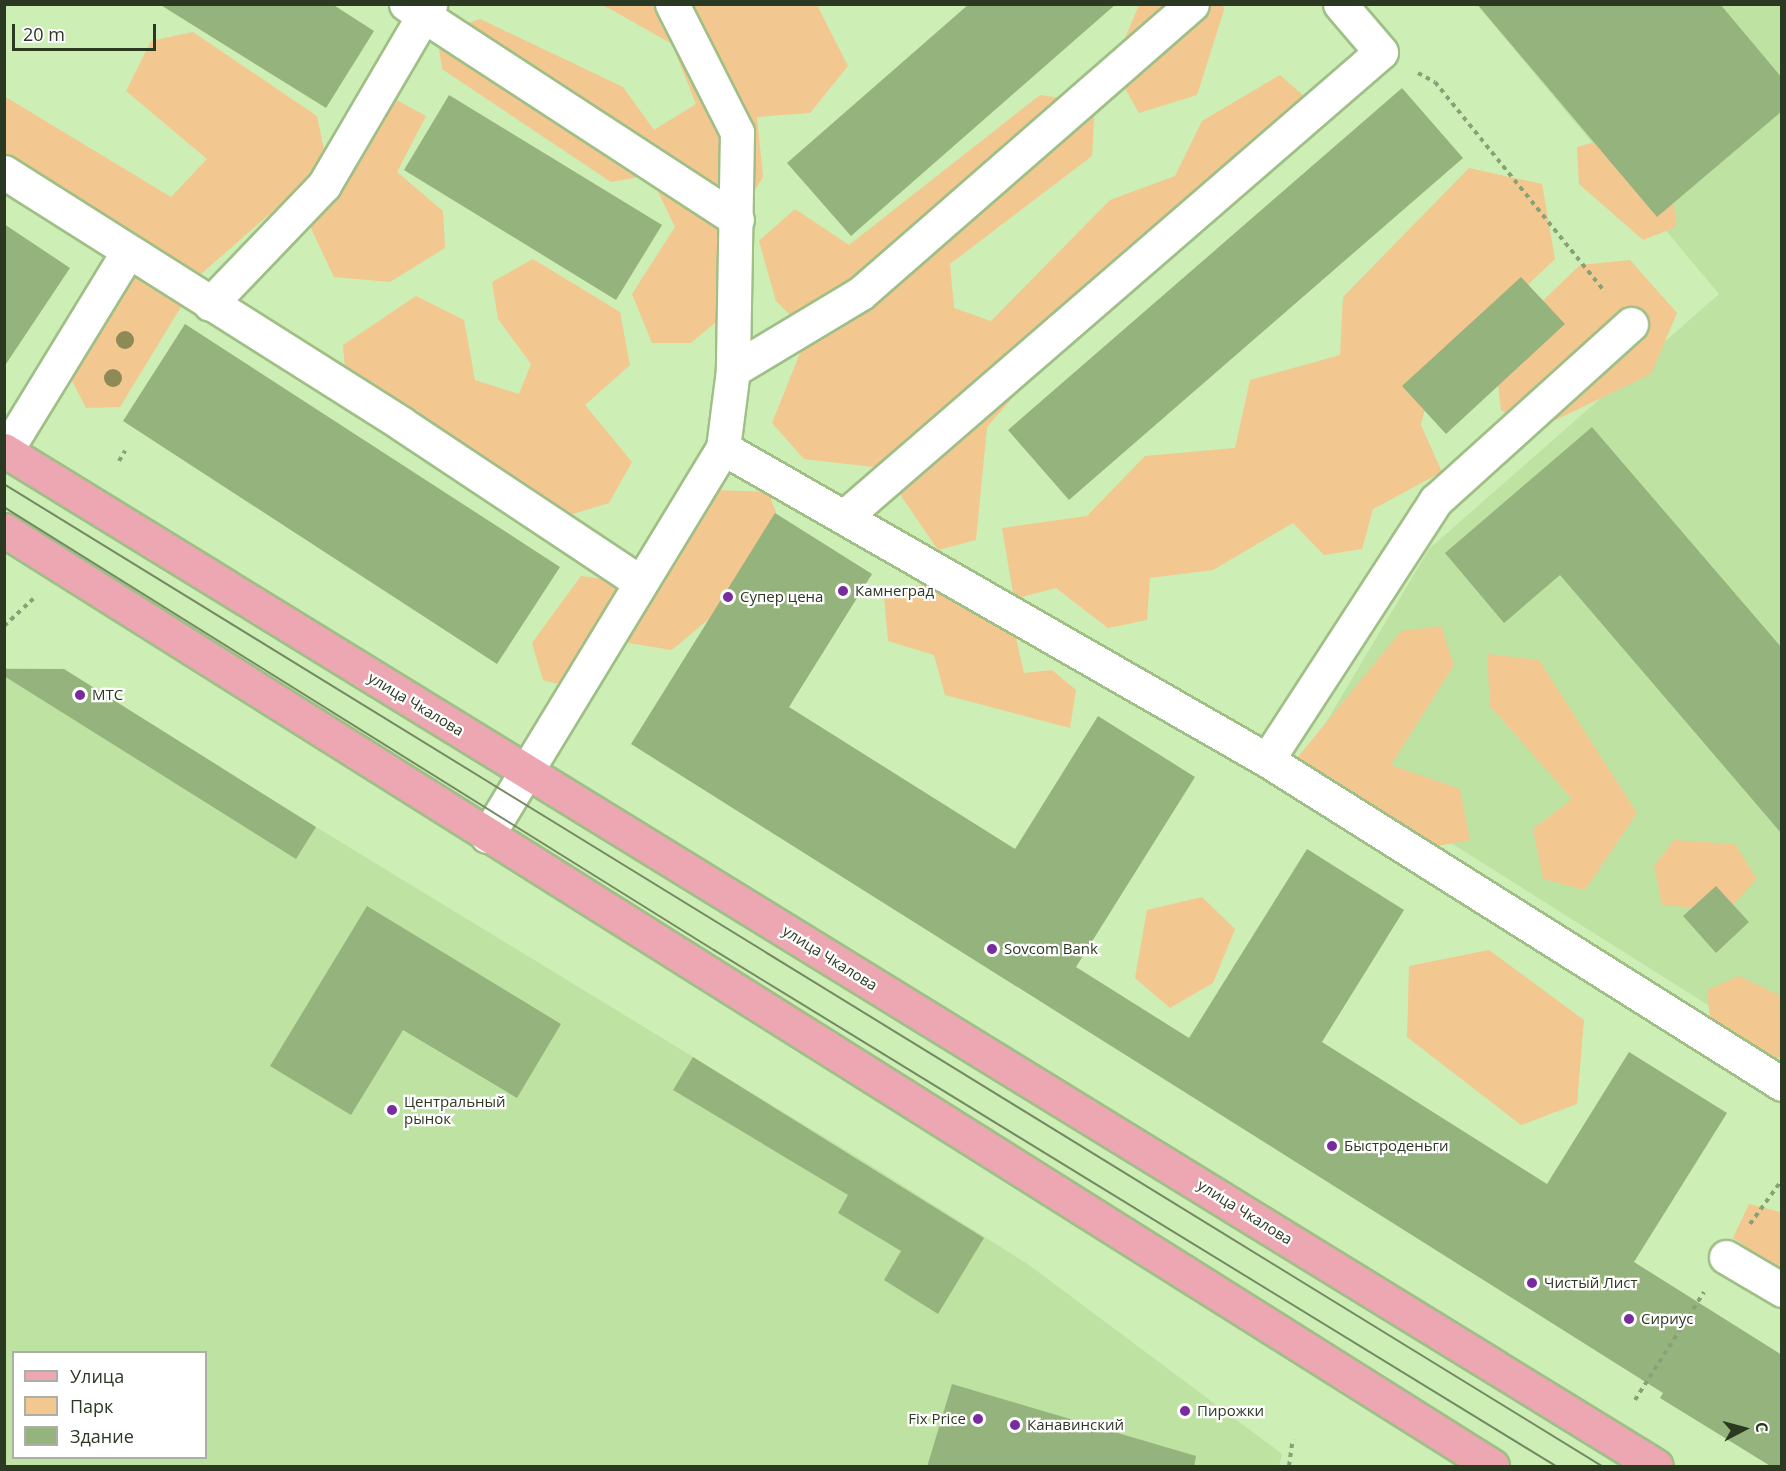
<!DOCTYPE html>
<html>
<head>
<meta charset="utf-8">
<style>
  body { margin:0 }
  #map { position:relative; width:1786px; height:1471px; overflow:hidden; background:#cdeeb4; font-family:"Open Sans",sans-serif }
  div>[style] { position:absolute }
  .built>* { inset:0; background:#bee2a2 }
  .green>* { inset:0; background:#f3c790 }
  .building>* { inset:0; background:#95b47d }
  .path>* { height:4px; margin-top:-2px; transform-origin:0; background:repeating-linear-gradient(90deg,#88a176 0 4.5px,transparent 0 9px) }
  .roads { filter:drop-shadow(2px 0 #9fbf87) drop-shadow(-2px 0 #9fbf87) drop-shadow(0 2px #9fbf87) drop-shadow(0 -2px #9fbf87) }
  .minor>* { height:33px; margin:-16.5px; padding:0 16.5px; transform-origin:16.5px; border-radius:16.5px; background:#fff }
  .major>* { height:33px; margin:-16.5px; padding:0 16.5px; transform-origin:16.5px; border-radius:16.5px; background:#eca7b2 }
  .tram>* { height:1.5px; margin:-0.75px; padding:0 0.75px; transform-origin:0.75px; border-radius:0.75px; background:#748a63 }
  .trees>* { width:18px; height:18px; margin:-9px; border-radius:50%; background:#8d8a56 }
  .dots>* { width:16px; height:16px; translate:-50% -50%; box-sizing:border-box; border:3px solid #fff; border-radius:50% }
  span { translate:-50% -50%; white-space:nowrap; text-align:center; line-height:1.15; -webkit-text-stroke:4.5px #fff; paint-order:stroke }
  .poi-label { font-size:15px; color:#2c3922 }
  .left { translate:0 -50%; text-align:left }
  .right { translate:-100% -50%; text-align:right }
  .street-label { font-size:15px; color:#2c3922 }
  .frame { position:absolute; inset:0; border:6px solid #2c3922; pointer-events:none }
  .legend { position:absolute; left:12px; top:1351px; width:195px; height:108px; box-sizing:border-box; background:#fff; border:2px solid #abb0a7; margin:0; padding:8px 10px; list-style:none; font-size:18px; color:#2c3922 }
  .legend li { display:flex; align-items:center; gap:12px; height:30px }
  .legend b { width:30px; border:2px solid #abb0a7 }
  .north { position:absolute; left:1714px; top:1399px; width:60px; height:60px; -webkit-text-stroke:4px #fff; paint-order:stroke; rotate:84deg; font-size:16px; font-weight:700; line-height:24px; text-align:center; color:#2c3922 }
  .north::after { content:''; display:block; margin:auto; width:21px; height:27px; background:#2c3922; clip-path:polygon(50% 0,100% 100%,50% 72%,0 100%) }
  .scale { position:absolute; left:12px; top:24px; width:144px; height:27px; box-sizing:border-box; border:3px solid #2c3922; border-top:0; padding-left:8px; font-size:18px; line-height:21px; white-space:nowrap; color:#2c3922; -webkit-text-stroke:4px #fff; paint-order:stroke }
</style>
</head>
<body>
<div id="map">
  <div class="built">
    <div style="clip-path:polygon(1477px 5px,1781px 5px,1781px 1051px,1308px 753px,1429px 549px,1719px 294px)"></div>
    <div style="clip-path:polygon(evenodd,5px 668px,64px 669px,316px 827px,867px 1163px,1029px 1265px,1282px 1454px,1279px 1466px,5px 1466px,5px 668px,14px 1352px,206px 1352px,206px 1458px,14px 1458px,14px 1352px)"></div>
  </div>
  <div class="green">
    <div style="clip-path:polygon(603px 5px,817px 5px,848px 66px,810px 113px,757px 117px,763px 177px,727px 235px,750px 293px,691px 343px,652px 343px,632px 294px,675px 227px,650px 175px,611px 182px,442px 69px,437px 34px,480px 19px,623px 87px,654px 130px,696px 104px,672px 44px)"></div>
    <div style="clip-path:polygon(1139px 5px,1223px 5px,1224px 10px,1197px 95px,1139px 113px,1113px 67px)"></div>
    <div style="clip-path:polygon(193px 32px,317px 116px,327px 164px,201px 274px,120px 407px,86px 408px,68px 373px,144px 250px,5px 158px,4px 96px,171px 197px,207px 159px,126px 91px,151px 41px)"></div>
    <div style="clip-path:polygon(1280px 75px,1306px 98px,1230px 208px,1156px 233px,987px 427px,976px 540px,938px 550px,882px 468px,804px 459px,772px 423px,808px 333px,776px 301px,759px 241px,795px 209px,849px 245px,1040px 95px,1095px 103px,1092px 156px,950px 264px,954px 308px,991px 321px,1110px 200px,1175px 176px,1202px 121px)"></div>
    <div style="clip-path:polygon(393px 98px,426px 116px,397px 172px,443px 211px,445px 248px,390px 282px,334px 277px,308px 222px)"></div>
    <div style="clip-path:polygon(1613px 137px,1673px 192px,1676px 227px,1643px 240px,1579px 184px,1577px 147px)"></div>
    <div style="clip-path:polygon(1469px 168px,1542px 184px,1555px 259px,1434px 373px,1421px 425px,1442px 472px,1373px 509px,1362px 549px,1324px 555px,1293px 523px,1213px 570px,1150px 578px,1147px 620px,1108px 628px,1056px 588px,1014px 599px,1002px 528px,1087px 516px,1145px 456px,1235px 448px,1250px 380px,1340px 355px,1343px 297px)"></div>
    <div style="clip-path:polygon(533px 259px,620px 312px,630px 365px,585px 405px,632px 462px,609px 503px,533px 526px,426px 456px,418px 410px,373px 424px,348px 407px,343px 345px,416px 296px,464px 320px,475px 380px,519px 394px,531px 364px,498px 319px,492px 282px)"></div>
    <div style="clip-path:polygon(1630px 260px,1677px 313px,1651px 374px,1537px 429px,1501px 410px,1494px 348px,1580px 265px)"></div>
    <div style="clip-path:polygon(713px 490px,768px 492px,791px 550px,672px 650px,597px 638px,570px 687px,543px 680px,532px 643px,581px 576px,649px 585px)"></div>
    <div style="clip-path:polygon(926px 583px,1015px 634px,1024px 673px,1052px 670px,1076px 690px,1070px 728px,945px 695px,934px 655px,888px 641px,884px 597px)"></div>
    <div style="clip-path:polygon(1441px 626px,1454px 665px,1391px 765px,1460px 789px,1470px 840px,1422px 849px,1359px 836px,1308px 807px,1297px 758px,1401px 631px)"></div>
    <div style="clip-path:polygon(1487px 654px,1539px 660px,1637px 813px,1585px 890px,1543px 879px,1533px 829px,1572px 799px,1490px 706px)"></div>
    <div style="clip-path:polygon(1674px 840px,1735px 844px,1757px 879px,1727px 911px,1662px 905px,1654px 866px)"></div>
    <div style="clip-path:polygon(1202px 897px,1235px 929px,1213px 983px,1170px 1008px,1135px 978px,1147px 910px)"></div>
    <div style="clip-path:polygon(1489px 950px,1584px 1020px,1577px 1104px,1521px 1125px,1407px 1037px,1409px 966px)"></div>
    <div style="clip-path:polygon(1739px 976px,1781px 996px,1781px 1056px,1773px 1062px,1711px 1026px,1707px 990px)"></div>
    <div style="clip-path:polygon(1749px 1204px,1781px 1212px,1781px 1271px,1733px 1238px)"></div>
  </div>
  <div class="building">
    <div style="clip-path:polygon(159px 4px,332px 4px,374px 31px,326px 108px)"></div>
    <div style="clip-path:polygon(969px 4px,1116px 4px,851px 236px,787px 163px)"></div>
    <div style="clip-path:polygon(1477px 4px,1720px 4px,1782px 78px,1782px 111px,1657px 217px)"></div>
    <div style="clip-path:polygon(1402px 88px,1463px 158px,1069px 500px,1008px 430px)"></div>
    <div style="clip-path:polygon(449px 95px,662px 225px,616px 300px,404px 170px)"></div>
    <div style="clip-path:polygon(4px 224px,70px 268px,4px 367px)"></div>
    <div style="clip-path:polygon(1521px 277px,1565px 324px,1446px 434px,1402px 386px)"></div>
    <div style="clip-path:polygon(185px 324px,560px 567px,497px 664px,123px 421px)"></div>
    <div style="clip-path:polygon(1592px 427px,1782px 648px,1782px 834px,1560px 575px,1504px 623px,1445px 553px)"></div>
    <div style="clip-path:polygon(775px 513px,872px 574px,789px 707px,1015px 849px,1098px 716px,1195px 777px,1076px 967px,1189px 1038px,1307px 849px,1404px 910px,1322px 1042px,1547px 1184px,1629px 1052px,1727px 1113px,1634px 1262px,1782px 1355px,1782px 1467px,1772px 1467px,1660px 1398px,1663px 1393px,631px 744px)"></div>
    <div style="clip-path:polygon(4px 669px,64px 669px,316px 827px,296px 859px,4px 676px)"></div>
    <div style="clip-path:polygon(1716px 886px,1749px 922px,1716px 953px,1683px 916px)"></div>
    <div style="clip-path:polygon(367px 906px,561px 1024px,517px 1098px,403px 1030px,351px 1115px,270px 1066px)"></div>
    <div style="clip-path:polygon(693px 1057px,984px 1238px,938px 1314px,884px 1280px,901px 1251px,838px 1213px,848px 1195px,673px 1090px)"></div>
    <div style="clip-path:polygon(952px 1384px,1196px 1456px,1194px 1467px,927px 1467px)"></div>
  </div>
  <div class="path">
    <div style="left:1418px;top:73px;width:19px;rotate:28deg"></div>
    <div style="left:1435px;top:82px;width:270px;rotate:51deg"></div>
    <div style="left:119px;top:461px;width:12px;rotate:-59deg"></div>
    <div style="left:4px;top:626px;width:40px;rotate:-43deg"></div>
    <div style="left:1750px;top:1224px;width:54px;rotate:-54deg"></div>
    <div style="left:1635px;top:1400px;width:128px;rotate:-57.4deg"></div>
    <div style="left:1289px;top:1466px;width:27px;rotate:-82deg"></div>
  </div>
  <div class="roads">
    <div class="minor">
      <div style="left:406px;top:4px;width:395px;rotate:33.1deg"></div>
      <div style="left:672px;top:4px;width:144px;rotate:63.1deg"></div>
      <div style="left:737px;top:132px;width:238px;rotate:91deg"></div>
      <div style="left:733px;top:370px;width:79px;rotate:97.3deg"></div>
      <div style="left:723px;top:448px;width:627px;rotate:29.84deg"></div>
      <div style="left:4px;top:172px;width:471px;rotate:32.3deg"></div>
      <div style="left:402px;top:424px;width:286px;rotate:33.6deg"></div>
      <div style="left:210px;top:304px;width:165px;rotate:-46.2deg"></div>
      <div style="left:324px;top:185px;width:210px;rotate:-59.6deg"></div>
      <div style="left:1631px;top:324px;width:263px;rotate:137.9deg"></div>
      <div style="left:1436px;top:500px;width:310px;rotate:123deg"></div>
      <div style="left:1267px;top:760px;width:608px;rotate:32.18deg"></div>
      <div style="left:733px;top:370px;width:149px;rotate:-31deg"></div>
      <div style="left:861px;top:293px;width:439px;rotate:-41.1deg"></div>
      <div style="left:4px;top:454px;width:237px;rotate:-58.5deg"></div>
      <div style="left:844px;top:517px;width:710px;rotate:-40.89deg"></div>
      <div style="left:1381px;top:52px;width:63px;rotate:-130.5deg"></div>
      <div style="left:487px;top:836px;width:454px;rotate:-58.7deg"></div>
      <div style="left:1726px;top:1257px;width:65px;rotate:30.5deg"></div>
    </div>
    <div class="major">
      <div style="left:4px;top:450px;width:1939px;rotate:31.59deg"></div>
      <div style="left:4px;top:530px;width:1758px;rotate:32.17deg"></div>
    </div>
  </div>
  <div class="tram">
    <div style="left:4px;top:484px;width:1876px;rotate:31.57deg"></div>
    <div style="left:4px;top:507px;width:837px;rotate:31.96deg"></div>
    <div style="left:714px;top:950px;width:988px;rotate:31.5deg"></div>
  </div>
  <div class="trees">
    <div style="left:125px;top:340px"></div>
    <div style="left:113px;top:378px"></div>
  </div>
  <div class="dots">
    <div style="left:843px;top:591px;background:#782c9d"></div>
    <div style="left:728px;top:597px;background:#782c9d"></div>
    <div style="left:80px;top:695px;background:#782c9d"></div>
    <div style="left:992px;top:949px;background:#782c9d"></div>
    <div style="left:392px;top:1110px;background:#782c9d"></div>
    <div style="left:1332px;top:1146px;background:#782c9d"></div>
    <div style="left:1532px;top:1283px;background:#782c9d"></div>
    <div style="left:1629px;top:1319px;background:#782c9d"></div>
    <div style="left:1185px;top:1411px;background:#782c9d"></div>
    <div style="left:978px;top:1419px;background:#782c9d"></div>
    <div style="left:1015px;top:1425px;background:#782c9d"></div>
  </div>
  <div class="poi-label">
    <span class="left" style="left:855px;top:591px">Камнеград</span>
    <span class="left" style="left:740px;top:597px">Супер цена</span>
    <span class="left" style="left:92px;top:695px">МТС</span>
    <span class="left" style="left:1004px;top:949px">Sovcom Bank</span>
    <span class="left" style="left:404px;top:1110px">Центральный<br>рынок</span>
    <span class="left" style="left:1344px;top:1146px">Быстроденьги</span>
    <span class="left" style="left:1544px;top:1283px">Чистый Лист</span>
    <span class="left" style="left:1641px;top:1319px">Сириус</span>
    <span class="left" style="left:1197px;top:1411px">Пирожки</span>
    <span class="right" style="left:966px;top:1419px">Fix Price</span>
    <span class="left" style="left:1027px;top:1425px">Канавинский</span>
  </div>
  <div class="street-label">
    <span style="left:416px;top:704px;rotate:31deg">улица Чкалова</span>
    <span style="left:830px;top:958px;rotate:32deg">улица Чкалова</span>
    <span style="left:1245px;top:1212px;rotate:32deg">улица Чкалова</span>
  </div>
  <div class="frame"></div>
  <ul class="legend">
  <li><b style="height:8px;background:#eca7b2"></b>Улица</li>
  <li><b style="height:16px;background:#f3c790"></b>Парк</li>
  <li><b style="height:16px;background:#95b47d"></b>Здание</li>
  </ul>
  <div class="north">С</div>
  <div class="scale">20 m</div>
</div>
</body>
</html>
